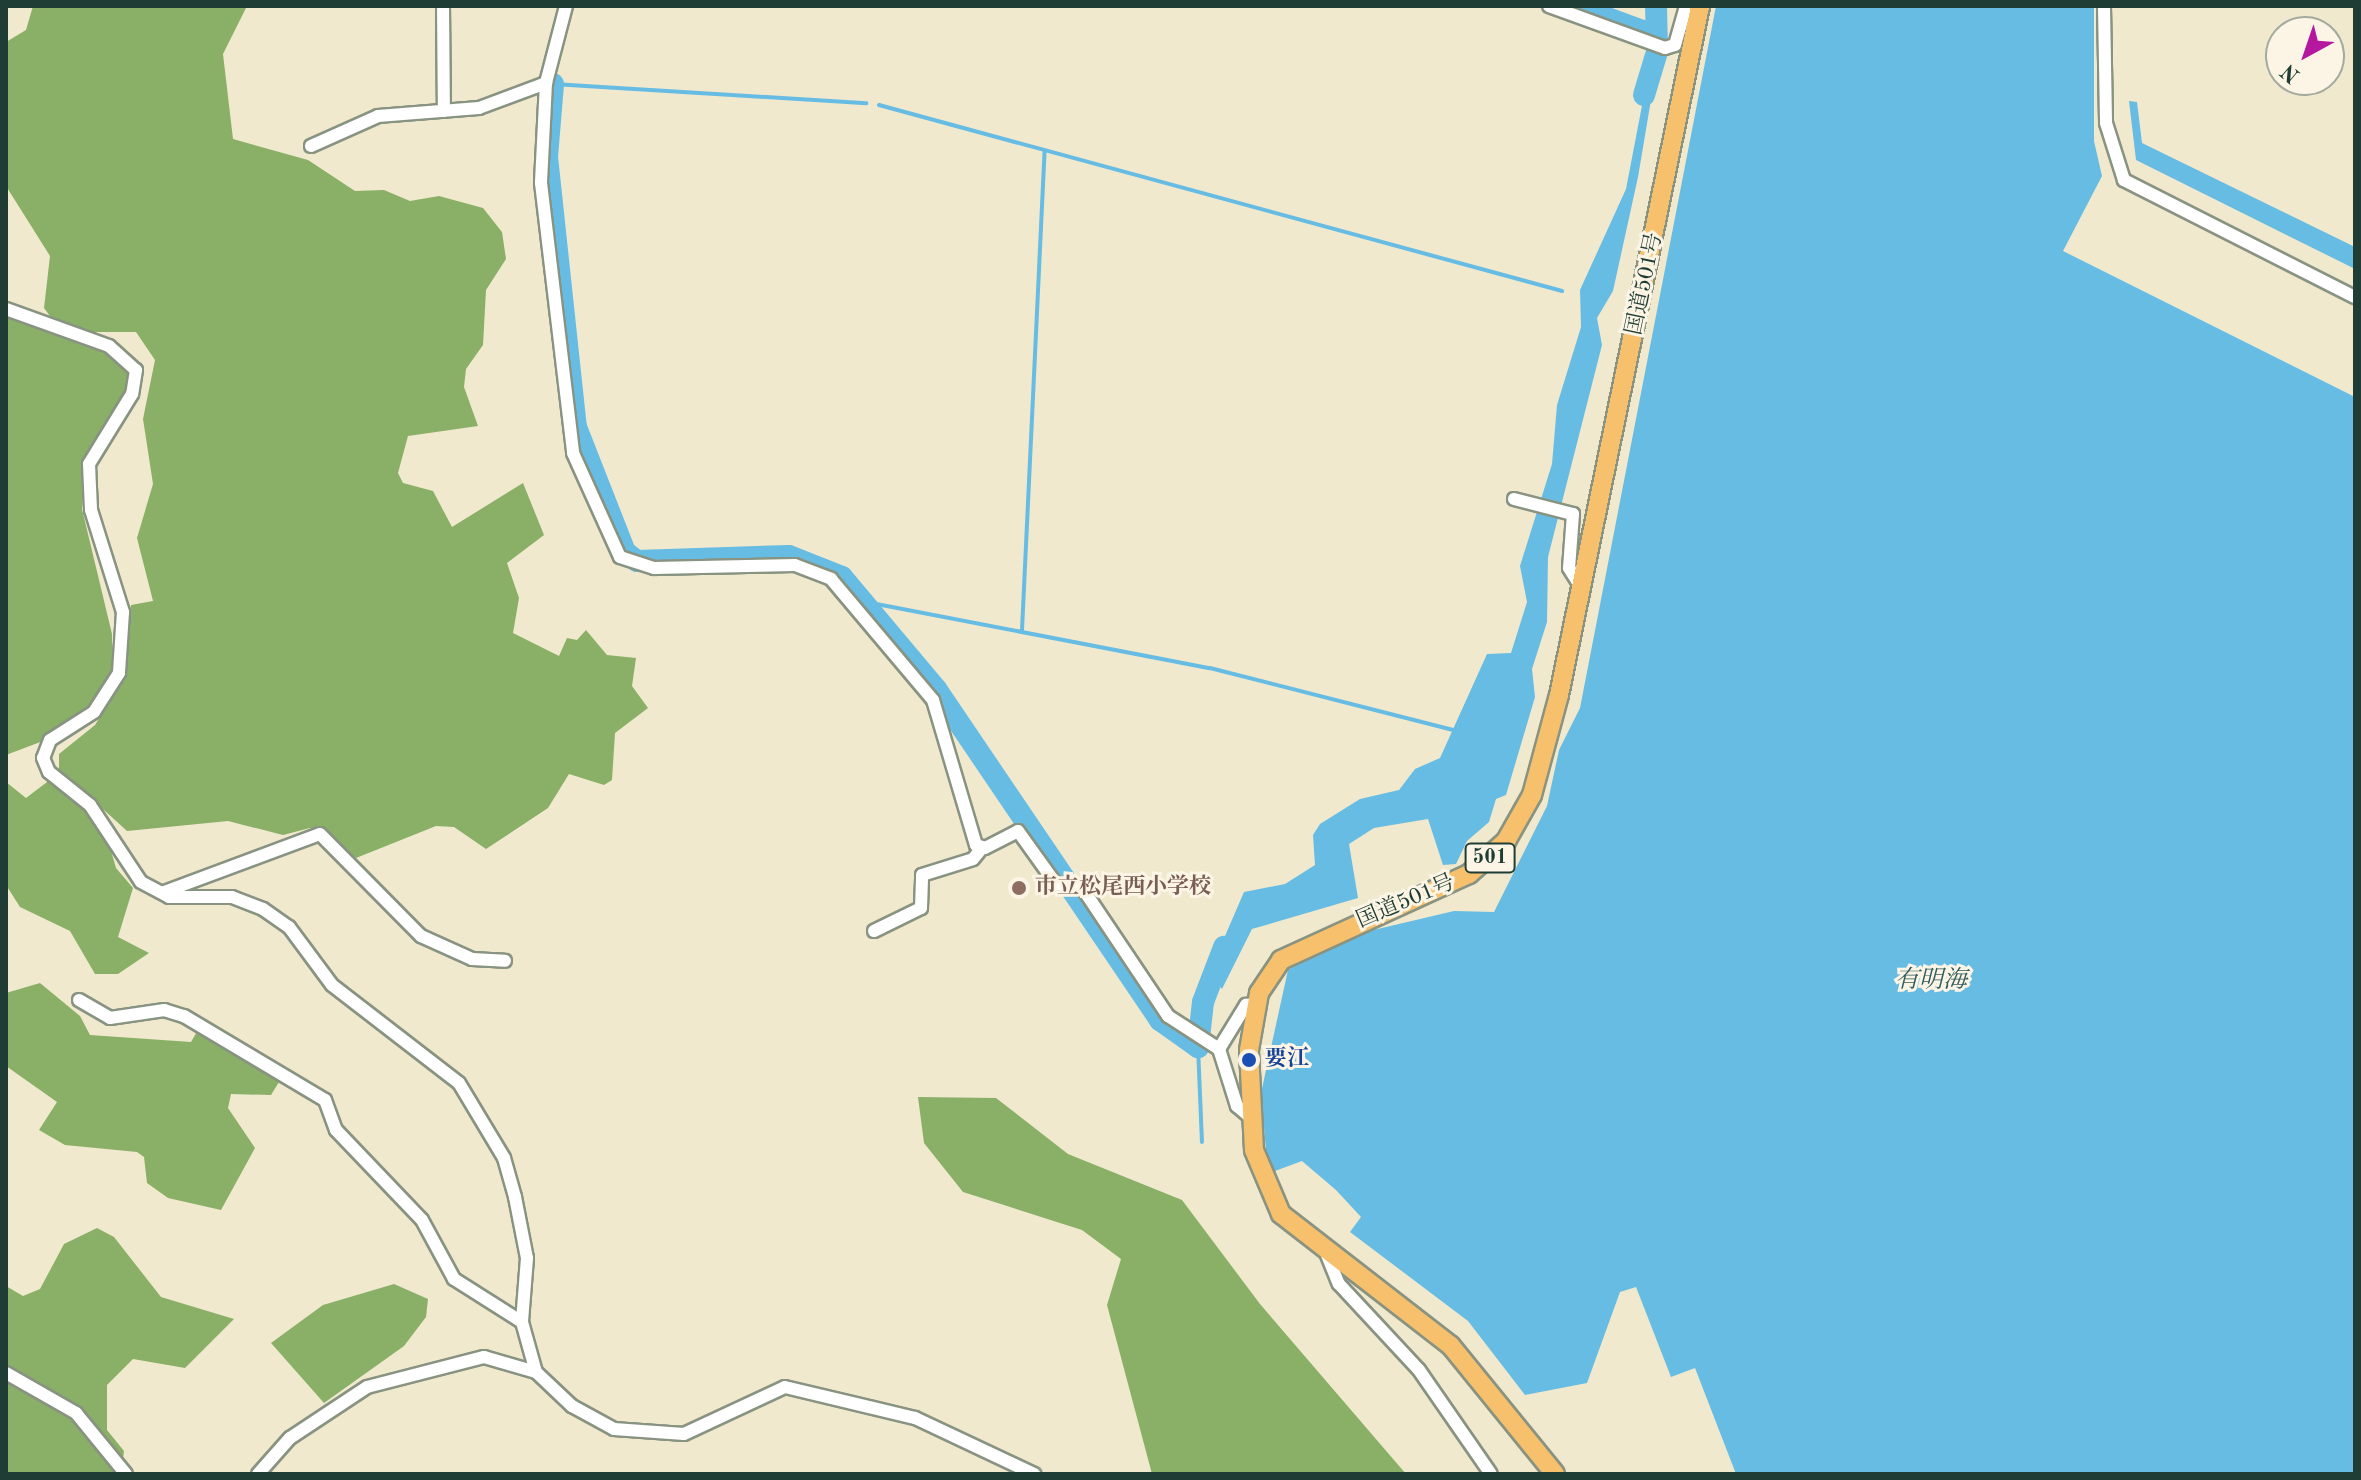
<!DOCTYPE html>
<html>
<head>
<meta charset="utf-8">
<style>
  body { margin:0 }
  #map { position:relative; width:2361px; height:1480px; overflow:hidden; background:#f0e9ce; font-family:"Old Standard TT","Noto Serif JP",serif }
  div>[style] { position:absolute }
  .forest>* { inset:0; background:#89b066 }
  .water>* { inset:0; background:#67bce4 }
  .stream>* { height:4px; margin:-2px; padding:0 2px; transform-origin:2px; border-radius:2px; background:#67bce4 }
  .river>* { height:22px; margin:-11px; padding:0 11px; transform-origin:11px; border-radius:11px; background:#67bce4 }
  .roads { filter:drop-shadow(2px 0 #889381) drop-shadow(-2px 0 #889381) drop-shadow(0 2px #889381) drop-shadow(0 -2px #889381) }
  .minor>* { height:12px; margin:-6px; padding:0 6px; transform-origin:6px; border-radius:6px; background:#fff }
  .highway>* { height:18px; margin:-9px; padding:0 9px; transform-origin:9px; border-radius:9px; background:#f7c06c }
  .dots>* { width:22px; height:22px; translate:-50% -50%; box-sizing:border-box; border:4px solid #fcf5e5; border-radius:50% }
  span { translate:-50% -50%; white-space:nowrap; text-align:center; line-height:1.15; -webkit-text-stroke:6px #fcf5e5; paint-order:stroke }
  .shield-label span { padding:2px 6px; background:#fcf5e5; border:2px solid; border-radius:6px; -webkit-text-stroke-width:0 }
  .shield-label { font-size:20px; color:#1f3d34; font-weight:700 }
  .street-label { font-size:22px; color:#1f3d34 }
  .education-label { font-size:22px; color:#785e54; font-weight:700 }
  .left { translate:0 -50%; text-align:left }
  .transit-label { font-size:22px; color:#164399; font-weight:700 }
  .water-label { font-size:24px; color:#315d60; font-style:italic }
  .frame { position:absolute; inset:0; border:8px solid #1f3d34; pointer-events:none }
  .north { position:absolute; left:2265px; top:16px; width:80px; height:80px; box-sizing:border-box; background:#fcf5e5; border:2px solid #a4ab9e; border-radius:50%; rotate:220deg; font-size:22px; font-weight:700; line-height:32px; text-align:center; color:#1f3d34 }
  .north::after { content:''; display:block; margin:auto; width:28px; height:36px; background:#b5179e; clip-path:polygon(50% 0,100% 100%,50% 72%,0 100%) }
</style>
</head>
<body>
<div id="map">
  <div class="forest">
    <div style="clip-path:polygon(33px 6px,247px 6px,223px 54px,233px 139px,308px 160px,355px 191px,384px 190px,410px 201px,439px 196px,483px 208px,502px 232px,506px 259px,486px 290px,483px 345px,466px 369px,464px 387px,478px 426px,408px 436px,398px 473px,403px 483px,433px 491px,452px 527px,523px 483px,544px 535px,507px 563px,519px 598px,513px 633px,559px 656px,567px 638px,577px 640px,586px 630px,607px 655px,636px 658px,632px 686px,648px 708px,615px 733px,612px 780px,604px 785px,569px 774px,548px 808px,486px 849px,454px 827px,436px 826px,356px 858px,310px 828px,283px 835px,228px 821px,127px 831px,59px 769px,59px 754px,95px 725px,122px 682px,131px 605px,153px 601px,137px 538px,153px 484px,143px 419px,155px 360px,136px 332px,81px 332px,55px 323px,44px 308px,50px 256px,6px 186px,6px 42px,26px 30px)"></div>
    <div style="clip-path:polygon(6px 314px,106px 352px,136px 376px,83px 471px,82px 509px,112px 634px,113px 683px,80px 727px,6px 755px)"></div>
    <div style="clip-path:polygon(51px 779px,105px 830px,116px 868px,133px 888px,118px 937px,149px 953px,118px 974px,95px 974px,70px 931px,20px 907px,6px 885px,6px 782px,26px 798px)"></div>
    <div style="clip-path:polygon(40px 983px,80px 1016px,90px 1035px,191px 1042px,199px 1028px,279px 1082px,271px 1095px,231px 1094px,228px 1108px,255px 1148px,221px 1210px,168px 1198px,147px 1183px,144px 1157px,137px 1152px,65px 1145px,39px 1130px,57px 1102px,6px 1066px,6px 993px)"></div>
    <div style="clip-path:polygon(918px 1097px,996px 1098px,1068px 1154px,1182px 1200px,1260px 1304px,1406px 1474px,1152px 1474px,1107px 1305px,1121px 1259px,1082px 1230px,963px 1192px,924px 1143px)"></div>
    <div style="clip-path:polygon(97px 1228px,114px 1237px,161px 1297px,234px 1319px,185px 1368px,133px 1359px,107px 1385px,107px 1430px,124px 1451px,121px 1474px,6px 1474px,6px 1286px,23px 1296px,40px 1289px,64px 1244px)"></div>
    <div style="clip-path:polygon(394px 1284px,428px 1299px,426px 1317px,404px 1346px,324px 1403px,271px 1343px,323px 1305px)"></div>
  </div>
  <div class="water">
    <div style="clip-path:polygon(1716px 6px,2094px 6px,2094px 141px,2102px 176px,2063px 251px,2355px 397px,2355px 1474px,1736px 1474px,1695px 1368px,1671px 1377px,1636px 1287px,1620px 1292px,1587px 1383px,1525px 1395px,1468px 1321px,1350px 1232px,1361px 1217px,1336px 1190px,1302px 1161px,1275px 1171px,1267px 1162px,1261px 1093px,1288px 970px,1348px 936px,1454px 911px,1494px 912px,1547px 806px,1559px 750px,1580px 708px)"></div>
    <div style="clip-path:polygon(1649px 69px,1652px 94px,1638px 177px,1613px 291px,1597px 318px,1602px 345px,1548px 557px,1547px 622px,1532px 669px,1535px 697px,1506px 795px,1496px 799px,1489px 822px,1467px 841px,1456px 864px,1443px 865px,1428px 819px,1374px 828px,1349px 844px,1358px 898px,1252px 929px,1222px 989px,1209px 973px,1244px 892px,1285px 884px,1315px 865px,1313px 835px,1320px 824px,1360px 799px,1399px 790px,1415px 769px,1440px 758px,1487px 654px,1511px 653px,1527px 602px,1520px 566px,1552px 464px,1557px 405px,1581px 327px,1580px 290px,1626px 189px)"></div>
    <div style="clip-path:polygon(2129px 101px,2137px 102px,2142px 143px,2355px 247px,2355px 269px,2136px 160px)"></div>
  </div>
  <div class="stream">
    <div style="left:553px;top:84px;width:314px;rotate:3.5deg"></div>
    <div style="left:879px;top:105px;width:708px;rotate:15.23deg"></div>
    <div style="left:866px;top:602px;width:350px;rotate:10.9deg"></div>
    <div style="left:1210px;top:668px;width:259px;rotate:14.3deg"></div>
    <div style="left:1022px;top:630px;width:480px;rotate:-87.3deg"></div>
    <div style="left:1198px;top:1047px;width:95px;rotate:87.6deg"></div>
  </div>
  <div class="river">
    <div style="left:1575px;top:6px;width:83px;rotate:20.4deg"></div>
    <div style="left:553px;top:84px;width:73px;rotate:94.7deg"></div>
    <div style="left:547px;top:157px;width:272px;rotate:83.9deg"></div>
    <div style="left:576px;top:427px;width:134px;rotate:68.6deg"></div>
    <div style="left:625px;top:552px;width:15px;rotate:37deg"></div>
    <div style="left:637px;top:561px;width:152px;rotate:-1.9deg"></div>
    <div style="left:789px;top:556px;width:57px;rotate:21.6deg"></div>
    <div style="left:842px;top:577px;width:146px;rotate:50deg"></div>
    <div style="left:936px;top:689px;width:400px;rotate:55.9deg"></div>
    <div style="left:1160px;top:1020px;width:47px;rotate:35.4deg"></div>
    <div style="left:1198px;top:1047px;width:45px;rotate:-83.7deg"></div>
    <div style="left:1203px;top:1002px;width:59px;rotate:-69.1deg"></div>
    <div style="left:1644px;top:95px;width:45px;rotate:-73.2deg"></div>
    <div style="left:1657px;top:52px;width:46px;rotate:-91.2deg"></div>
  </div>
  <div class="roads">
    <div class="minor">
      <div style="left:443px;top:6px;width:105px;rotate:89.5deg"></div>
      <div style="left:566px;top:6px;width:80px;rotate:104.6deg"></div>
      <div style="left:546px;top:83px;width:100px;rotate:92.9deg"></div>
      <div style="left:541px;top:183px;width:272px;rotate:83.2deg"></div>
      <div style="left:573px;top:453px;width:114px;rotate:65.7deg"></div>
      <div style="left:620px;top:557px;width:36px;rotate:18deg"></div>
      <div style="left:654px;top:568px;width:141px;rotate:-1.2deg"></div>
      <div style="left:795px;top:565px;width:39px;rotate:21deg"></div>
      <div style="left:831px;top:579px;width:158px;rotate:49.9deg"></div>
      <div style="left:933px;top:700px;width:151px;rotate:73.5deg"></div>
      <div style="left:976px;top:845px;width:9px;rotate:18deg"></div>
      <div style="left:985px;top:848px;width:37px;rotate:-27deg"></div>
      <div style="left:1018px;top:831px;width:65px;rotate:54.4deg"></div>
      <div style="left:1056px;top:884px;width:27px;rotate:10deg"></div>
      <div style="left:1083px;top:889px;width:153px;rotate:56.2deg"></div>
      <div style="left:1168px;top:1016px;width:61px;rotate:32.9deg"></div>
      <div style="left:1219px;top:1049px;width:60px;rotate:72.5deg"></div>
      <div style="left:1237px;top:1106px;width:16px;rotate:40deg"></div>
      <div style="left:1549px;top:6px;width:123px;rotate:19.9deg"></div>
      <div style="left:1665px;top:48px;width:10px;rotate:-17deg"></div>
      <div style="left:1675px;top:45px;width:41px;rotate:-74.2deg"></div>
      <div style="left:2104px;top:6px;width:117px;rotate:89deg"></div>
      <div style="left:2106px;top:123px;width:60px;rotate:72.5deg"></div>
      <div style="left:2124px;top:180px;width:259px;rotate:26.9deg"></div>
      <div style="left:311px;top:146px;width:73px;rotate:-24.1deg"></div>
      <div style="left:378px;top:116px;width:101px;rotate:-4.5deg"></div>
      <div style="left:479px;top:108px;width:72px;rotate:-20.5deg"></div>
      <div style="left:6px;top:309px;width:109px;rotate:19.8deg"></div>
      <div style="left:109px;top:346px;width:36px;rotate:42deg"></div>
      <div style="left:136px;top:370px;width:24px;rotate:99deg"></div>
      <div style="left:132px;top:394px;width:82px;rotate:121.6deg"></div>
      <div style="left:89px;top:464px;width:46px;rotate:87.5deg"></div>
      <div style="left:91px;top:510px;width:107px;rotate:72.6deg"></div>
      <div style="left:123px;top:612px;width:61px;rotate:93.8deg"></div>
      <div style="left:119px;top:673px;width:46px;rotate:122.7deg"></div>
      <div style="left:94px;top:712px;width:52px;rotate:147.5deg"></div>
      <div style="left:50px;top:740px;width:19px;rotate:111deg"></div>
      <div style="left:43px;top:758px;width:15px;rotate:67deg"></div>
      <div style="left:49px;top:772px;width:53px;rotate:38.8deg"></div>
      <div style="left:90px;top:805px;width:92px;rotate:56.5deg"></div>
      <div style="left:141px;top:882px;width:32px;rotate:28deg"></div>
      <div style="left:169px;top:897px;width:63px"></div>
      <div style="left:232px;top:897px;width:33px;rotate:21deg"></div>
      <div style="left:263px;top:909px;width:32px;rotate:35deg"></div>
      <div style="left:289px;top:927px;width:72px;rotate:53.4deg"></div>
      <div style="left:332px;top:985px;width:160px;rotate:37.7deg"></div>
      <div style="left:459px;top:1083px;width:87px;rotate:59deg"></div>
      <div style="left:504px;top:1158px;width:41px;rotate:74.2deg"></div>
      <div style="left:515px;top:1197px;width:62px;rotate:78.9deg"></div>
      <div style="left:527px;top:1258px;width:64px;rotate:94.5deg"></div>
      <div style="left:522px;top:1322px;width:52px;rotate:74.4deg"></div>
      <div style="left:1514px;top:499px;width:61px;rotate:14.3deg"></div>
      <div style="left:1573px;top:514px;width:54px;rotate:94.2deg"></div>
      <div style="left:1569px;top:568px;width:22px;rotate:58deg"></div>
      <div style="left:164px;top:892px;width:166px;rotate:-20.4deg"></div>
      <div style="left:320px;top:834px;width:144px;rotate:45.3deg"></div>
      <div style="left:421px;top:936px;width:56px;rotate:24.3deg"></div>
      <div style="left:472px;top:959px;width:33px;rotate:3deg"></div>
      <div style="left:874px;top:931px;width:52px;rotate:-26.1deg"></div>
      <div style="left:921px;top:908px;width:33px;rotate:-88deg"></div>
      <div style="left:922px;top:875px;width:53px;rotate:-17.4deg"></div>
      <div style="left:973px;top:859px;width:13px;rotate:-51deg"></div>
      <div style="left:79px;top:1000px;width:36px;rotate:30deg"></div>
      <div style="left:110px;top:1018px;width:55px;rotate:-8.4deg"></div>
      <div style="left:164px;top:1010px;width:21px;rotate:17deg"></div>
      <div style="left:184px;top:1016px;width:164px;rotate:30.8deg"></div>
      <div style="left:325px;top:1100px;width:32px;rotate:70deg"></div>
      <div style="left:336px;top:1130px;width:124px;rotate:46.3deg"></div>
      <div style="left:422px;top:1220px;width:67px;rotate:61.5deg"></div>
      <div style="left:454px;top:1279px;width:80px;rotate:32.3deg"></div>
      <div style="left:1219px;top:1049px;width:52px;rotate:-58.5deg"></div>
      <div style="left:1246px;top:1005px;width:10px;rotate:-6deg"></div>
      <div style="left:1327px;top:1255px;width:31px;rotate:68deg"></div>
      <div style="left:1339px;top:1284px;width:117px;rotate:47.1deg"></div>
      <div style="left:1419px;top:1370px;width:126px;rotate:55.3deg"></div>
      <div style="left:6px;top:1373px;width:81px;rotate:29.7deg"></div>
      <div style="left:76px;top:1413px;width:79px;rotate:50.7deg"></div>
      <div style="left:258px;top:1474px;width:48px;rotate:-48.4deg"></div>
      <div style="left:290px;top:1438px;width:92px;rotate:-33.5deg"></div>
      <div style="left:367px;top:1387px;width:121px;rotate:-14.4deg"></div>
      <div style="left:484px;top:1357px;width:54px;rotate:16.1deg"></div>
      <div style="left:536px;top:1372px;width:50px;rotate:43.4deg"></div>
      <div style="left:572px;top:1406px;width:48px;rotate:28.7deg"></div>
      <div style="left:614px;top:1429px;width:70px;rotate:4.1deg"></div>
      <div style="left:684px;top:1434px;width:111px;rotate:-25deg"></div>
      <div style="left:785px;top:1387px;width:134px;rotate:13.4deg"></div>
      <div style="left:915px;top:1418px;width:132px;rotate:25.2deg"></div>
    </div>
    <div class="highway">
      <div style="left:1555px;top:1474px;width:166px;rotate:-129.1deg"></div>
      <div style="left:1450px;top:1345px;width:214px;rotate:-142.2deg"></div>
      <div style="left:1281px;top:1214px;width:69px;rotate:-112.9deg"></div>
      <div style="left:1254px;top:1150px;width:100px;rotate:-92.9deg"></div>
      <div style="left:1249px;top:1050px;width:58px;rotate:-80deg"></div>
      <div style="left:1259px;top:993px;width:40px;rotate:-56deg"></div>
      <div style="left:1281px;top:960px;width:207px;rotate:-24.6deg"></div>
      <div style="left:1469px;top:874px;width:50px;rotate:-41.7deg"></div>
      <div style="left:1506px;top:841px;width:53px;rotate:-60.5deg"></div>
      <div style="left:1532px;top:795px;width:104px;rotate:-74.9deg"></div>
      <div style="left:1559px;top:695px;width:703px;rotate:-78.43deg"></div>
    </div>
  </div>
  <div class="dots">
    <div style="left:1019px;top:888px;background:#8d6e63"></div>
    <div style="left:1249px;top:1060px;background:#1a4fb4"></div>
  </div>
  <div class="shield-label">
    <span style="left:1490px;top:858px">501</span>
  </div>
  <div class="street-label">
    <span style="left:1645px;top:284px;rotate:-78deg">国道501号</span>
    <span style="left:1406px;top:902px;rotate:-23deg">国道501号</span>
  </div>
  <div class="education-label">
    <span class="left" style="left:1035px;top:888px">市立松尾西小学校</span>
  </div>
  <div class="transit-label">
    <span class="left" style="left:1265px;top:1060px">要江</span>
  </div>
  <div class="water-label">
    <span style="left:1931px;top:982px">有明海</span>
  </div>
  <div class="frame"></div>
  <div class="north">N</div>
</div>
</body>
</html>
